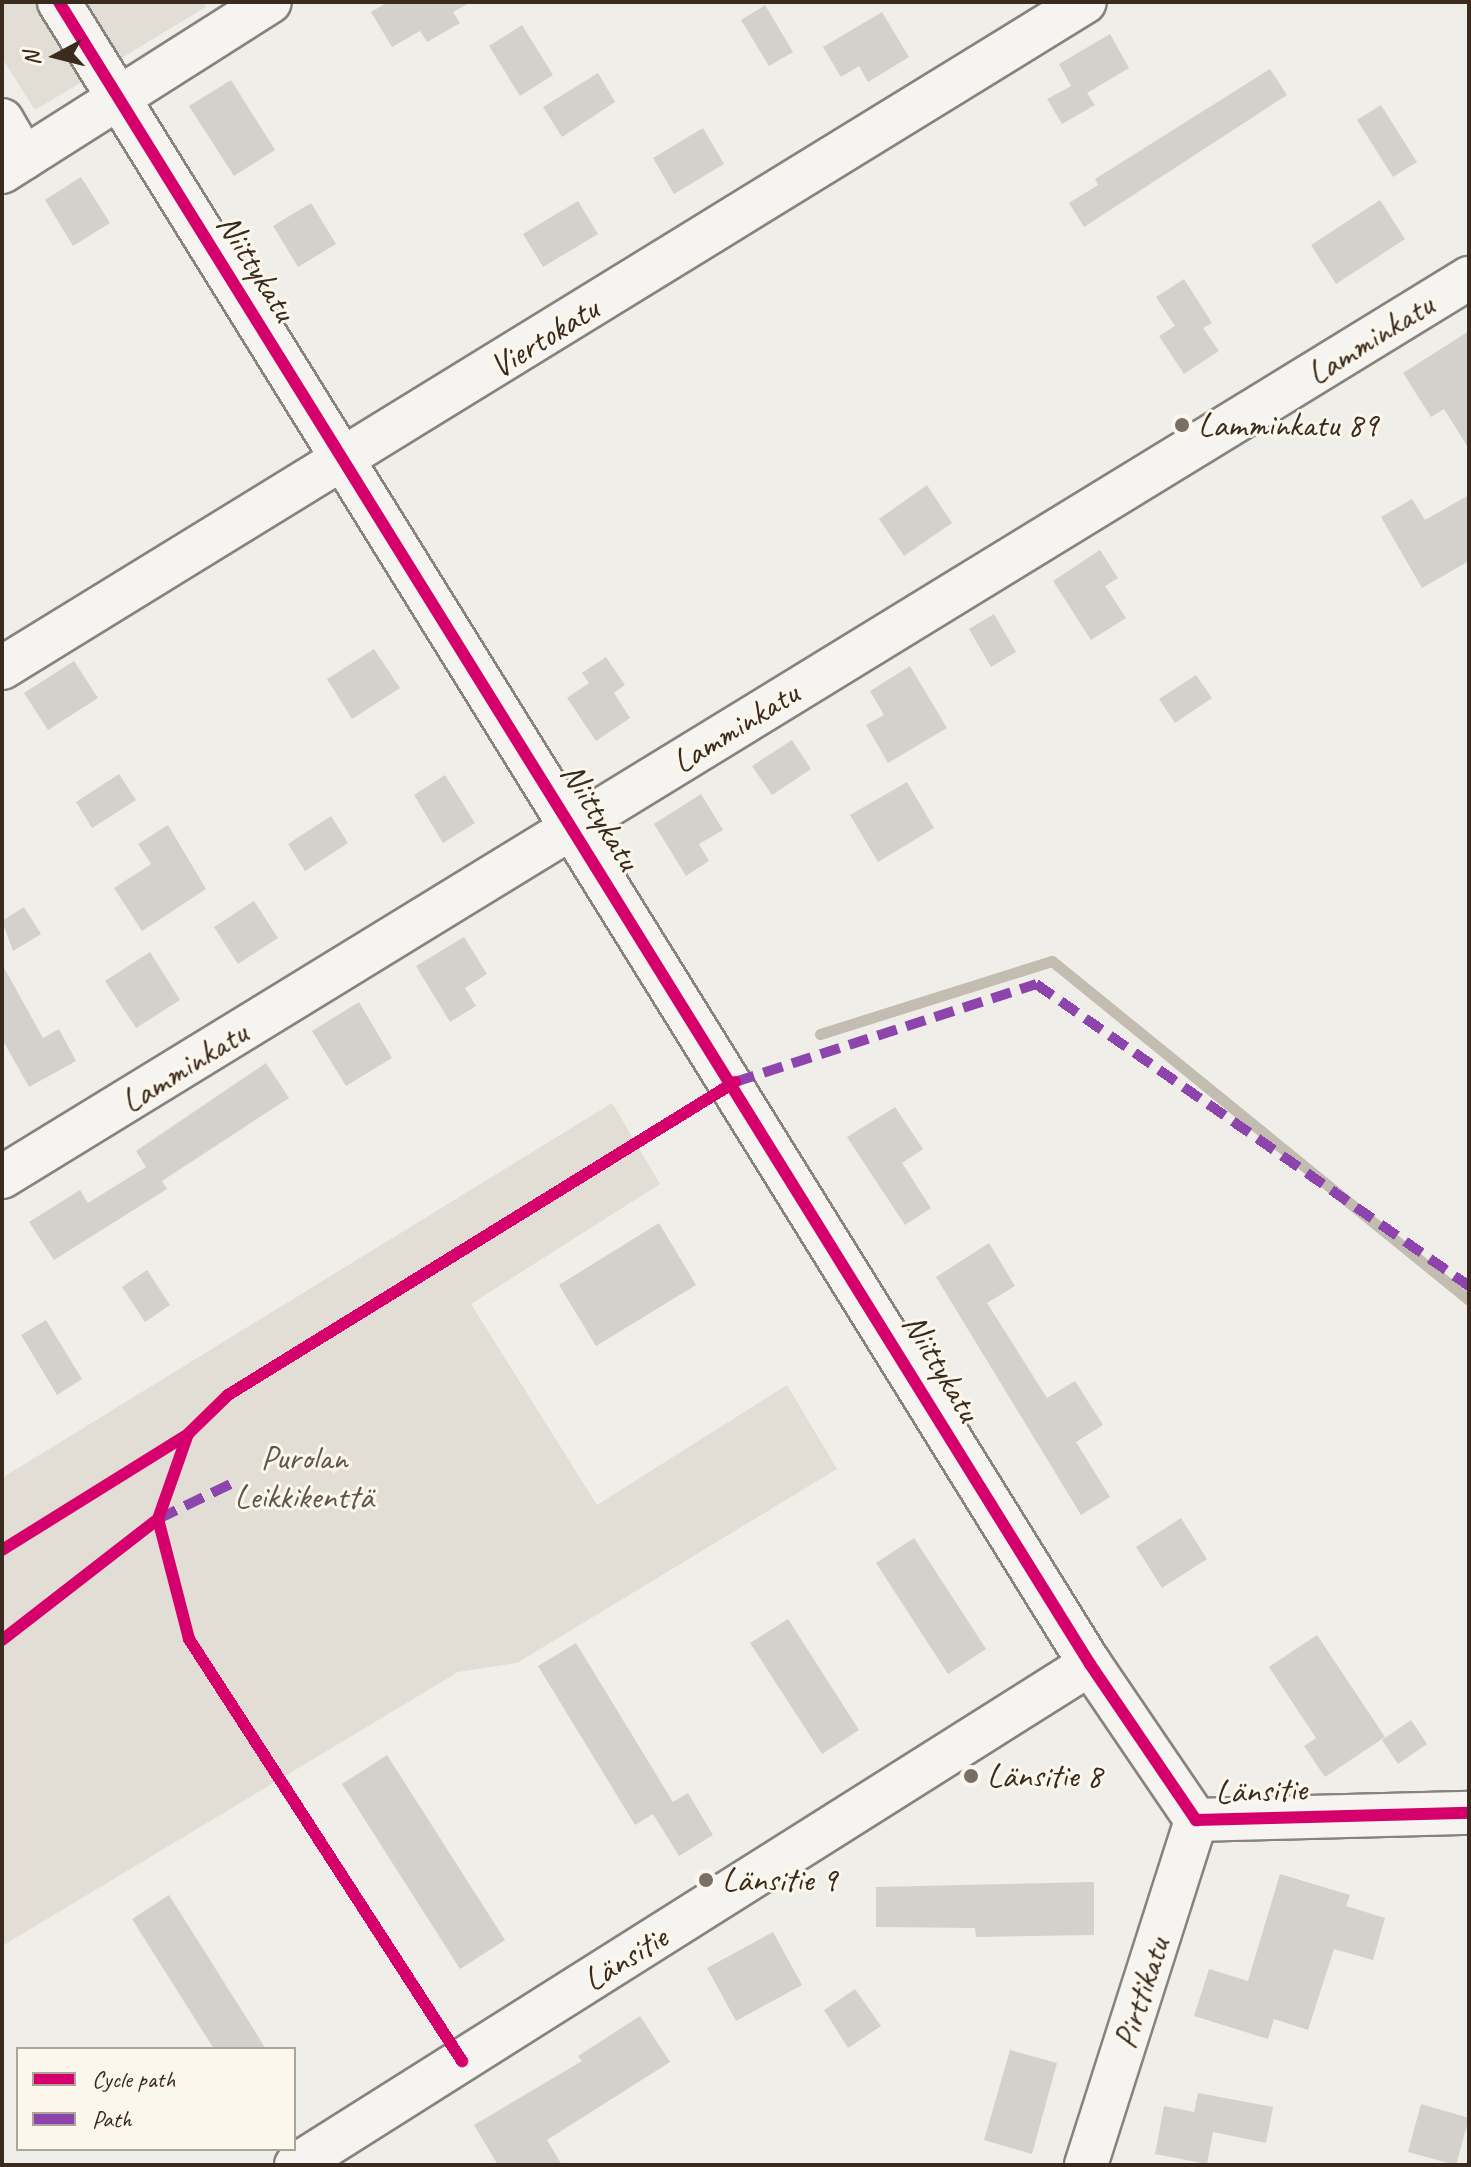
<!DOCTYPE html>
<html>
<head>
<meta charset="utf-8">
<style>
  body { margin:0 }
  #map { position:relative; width:1471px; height:2167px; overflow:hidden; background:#f0eee8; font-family:Caveat,sans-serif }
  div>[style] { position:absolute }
  .built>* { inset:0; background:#e3ded5 }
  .stream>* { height:11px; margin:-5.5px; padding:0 5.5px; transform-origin:5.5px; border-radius:5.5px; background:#c2bcb1 }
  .building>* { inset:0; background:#d4d1cc }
  .roads { filter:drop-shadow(2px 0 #88837e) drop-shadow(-2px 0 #88837e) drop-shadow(0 2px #88837e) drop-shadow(0 -2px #88837e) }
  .street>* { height:42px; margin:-21px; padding:0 21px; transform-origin:21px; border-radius:21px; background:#f5f4f0 }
  .quiet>* { height:10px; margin-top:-5px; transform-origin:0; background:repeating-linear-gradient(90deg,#8e44ad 0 20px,transparent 0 30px) }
  .cycleway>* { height:12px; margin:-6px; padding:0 6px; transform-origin:6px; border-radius:6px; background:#d6006c }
  .dots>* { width:22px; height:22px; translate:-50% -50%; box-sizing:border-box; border:4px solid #fbf7ec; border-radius:50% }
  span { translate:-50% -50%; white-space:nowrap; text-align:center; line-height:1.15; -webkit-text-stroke:6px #fbf7ec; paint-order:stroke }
  .street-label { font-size:34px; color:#3b2a1e }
  .poi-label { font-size:34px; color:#3b2a1e }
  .left { translate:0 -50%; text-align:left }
  .park-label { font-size:34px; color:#625448 }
  .frame { position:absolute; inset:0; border:4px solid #3b2a1e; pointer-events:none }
  .legend { position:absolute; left:16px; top:2047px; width:280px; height:104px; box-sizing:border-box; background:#fbf7ec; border:2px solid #aea59a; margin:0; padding:10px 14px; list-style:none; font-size:24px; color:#3b2a1e }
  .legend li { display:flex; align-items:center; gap:16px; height:40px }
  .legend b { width:40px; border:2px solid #aea59a }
  .north { position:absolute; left:16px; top:16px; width:80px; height:80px; -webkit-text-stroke:6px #fbf7ec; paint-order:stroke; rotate:263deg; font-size:22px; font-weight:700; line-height:32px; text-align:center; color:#3b2a1e }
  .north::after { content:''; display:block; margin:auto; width:28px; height:36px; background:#3b2a1e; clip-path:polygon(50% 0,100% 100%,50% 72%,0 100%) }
</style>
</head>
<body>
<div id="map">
  <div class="built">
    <div style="clip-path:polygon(2px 2px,203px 2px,206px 7px,35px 110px,2px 58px)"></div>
    <div style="clip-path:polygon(612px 1103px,660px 1184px,471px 1304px,597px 1505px,787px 1385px,837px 1469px,517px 1663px,458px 1672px,2px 1946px,2px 1478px)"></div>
  </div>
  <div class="stream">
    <div style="left:820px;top:1034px;width:243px;rotate:-17.5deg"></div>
    <div style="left:1052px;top:961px;width:537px;rotate:39.11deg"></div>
  </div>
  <div class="building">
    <div style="clip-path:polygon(388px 2px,471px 2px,453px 12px,460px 23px,427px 42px,420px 31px,392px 47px,371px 12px)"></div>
    <div style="clip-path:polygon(765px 5px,793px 52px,769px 66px,741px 20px)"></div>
    <div style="clip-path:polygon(882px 12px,909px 57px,868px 82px,859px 66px,841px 77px,823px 47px)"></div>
    <div style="clip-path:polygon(522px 25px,553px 75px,520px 96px,489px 46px)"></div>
    <div style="clip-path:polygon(1110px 34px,1129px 68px,1087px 93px,1095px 105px,1062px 124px,1047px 99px,1071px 86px,1059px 64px)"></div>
    <div style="clip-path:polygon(1270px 69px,1287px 95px,1084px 227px,1069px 203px,1098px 185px,1095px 179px)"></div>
    <div style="clip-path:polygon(598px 73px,615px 102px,562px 137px,543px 107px)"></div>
    <div style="clip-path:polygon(231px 80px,275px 150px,234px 176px,189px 106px)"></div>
    <div style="clip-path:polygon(1381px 105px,1417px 162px,1393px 177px,1357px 120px)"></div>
    <div style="clip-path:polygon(703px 128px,724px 164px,674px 194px,653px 158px)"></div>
    <div style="clip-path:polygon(81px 177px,110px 223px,73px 246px,45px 200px)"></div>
    <div style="clip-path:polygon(1380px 200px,1405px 239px,1336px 284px,1311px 245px)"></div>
    <div style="clip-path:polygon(578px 201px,598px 234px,543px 267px,523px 234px)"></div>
    <div style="clip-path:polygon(311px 203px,336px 244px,298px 267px,273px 226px)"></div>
    <div style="clip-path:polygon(1184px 279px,1212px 323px,1203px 328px,1219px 351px,1184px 374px,1159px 336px,1175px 326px,1156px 297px)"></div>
    <div style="clip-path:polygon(1469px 331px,1469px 449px,1444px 409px,1431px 417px,1403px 373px)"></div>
    <div style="clip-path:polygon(927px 485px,952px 523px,904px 556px,879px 519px)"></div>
    <div style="clip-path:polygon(1469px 495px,1469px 561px,1422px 588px,1381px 517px,1412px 499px,1425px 520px)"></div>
    <div style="clip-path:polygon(1100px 550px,1118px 578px,1105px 586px,1126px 618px,1091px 640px,1053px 581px)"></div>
    <div style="clip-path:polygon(994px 614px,1016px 652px,991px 667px,969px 629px)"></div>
    <div style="clip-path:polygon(374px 649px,400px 688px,352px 719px,327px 679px)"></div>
    <div style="clip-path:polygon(606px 657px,625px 685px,614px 693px,630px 718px,596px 741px,567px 698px,589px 683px,582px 673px)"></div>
    <div style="clip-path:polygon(74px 661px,98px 698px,48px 730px,24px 693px)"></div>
    <div style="clip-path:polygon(910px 666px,947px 728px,888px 763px,866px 725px,884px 715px,870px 691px)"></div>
    <div style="clip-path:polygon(1196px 675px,1212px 698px,1175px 723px,1159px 699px)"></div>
    <div style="clip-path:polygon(792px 740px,811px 769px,772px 795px,752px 766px)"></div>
    <div style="clip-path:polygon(119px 774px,136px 800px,92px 828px,76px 802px)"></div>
    <div style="clip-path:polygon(445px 775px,475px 823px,443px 843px,414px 795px)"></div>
    <div style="clip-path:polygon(907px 782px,934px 828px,878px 862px,850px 815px)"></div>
    <div style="clip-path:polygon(701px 794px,723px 830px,699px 844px,709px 861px,686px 876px,654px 824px)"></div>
    <div style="clip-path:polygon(331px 816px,348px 843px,305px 871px,288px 844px)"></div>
    <div style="clip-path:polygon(168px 825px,206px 889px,142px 931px,114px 888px,151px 864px,138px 844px)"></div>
    <div style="clip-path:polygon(254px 901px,278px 938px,238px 964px,214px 927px)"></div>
    <div style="clip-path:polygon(24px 907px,41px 934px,13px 951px,2px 921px)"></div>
    <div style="clip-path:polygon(464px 937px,487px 974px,465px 988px,476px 1006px,450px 1022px,416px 966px)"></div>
    <div style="clip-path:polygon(150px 952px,180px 1000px,136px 1028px,105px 981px)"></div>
    <div style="clip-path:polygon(2px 964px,43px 1038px,59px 1029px,76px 1061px,29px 1087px,2px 1039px)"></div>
    <div style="clip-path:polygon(359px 1002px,392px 1058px,346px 1086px,312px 1031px)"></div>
    <div style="clip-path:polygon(266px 1063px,289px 1098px,162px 1181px,167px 1189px,54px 1260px,29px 1222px,80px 1190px,88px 1203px,146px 1167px,136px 1151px)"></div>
    <div style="clip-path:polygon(895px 1107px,923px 1149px,902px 1163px,931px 1208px,905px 1225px,847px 1137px)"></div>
    <div style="clip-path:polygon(659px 1223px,696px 1285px,596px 1346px,559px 1285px)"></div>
    <div style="clip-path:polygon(989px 1243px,1015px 1286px,987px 1303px,1047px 1398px,1075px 1381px,1103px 1425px,1076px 1442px,1110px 1497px,1081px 1515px,936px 1277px)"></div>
    <div style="clip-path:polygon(147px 1270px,170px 1305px,145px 1322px,122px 1287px)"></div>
    <div style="clip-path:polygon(46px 1320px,82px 1379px,57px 1395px,21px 1335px)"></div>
    <div style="clip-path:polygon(1181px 1518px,1207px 1559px,1162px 1588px,1136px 1547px)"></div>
    <div style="clip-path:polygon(914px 1538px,986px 1649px,948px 1674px,876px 1563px)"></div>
    <div style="clip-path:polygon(788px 1619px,859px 1730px,822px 1754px,750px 1643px)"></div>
    <div style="clip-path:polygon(1317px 1635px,1385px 1737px,1325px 1777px,1304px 1746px,1316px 1738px,1269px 1667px)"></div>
    <div style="clip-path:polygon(576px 1643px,673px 1802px,688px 1793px,713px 1835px,679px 1856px,653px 1814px,635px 1825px,538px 1666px)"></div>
    <div style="clip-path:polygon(1411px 1720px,1427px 1744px,1398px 1764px,1382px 1740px)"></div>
    <div style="clip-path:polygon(387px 1755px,505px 1940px,460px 1969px,342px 1784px)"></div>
    <div style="clip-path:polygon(1280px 1874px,1350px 1895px,1346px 1906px,1385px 1918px,1373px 1960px,1334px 1949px,1308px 2030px,1274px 2019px,1268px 2039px,1194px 2016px,1209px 1969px,1248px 1981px)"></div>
    <div style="clip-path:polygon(1094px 1882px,1094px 1935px,976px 1937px,975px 1928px,876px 1927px,876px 1887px)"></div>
    <div style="clip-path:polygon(169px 1895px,266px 2049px,214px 2049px,132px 1919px)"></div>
    <div style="clip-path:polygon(773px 1932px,802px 1985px,736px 2021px,707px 1968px)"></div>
    <div style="clip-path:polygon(855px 1989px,881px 2026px,848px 2048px,824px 2010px)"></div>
    <div style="clip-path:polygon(640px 2016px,670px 2062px,547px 2140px,562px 2165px,498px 2165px,474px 2125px,582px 2061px,578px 2056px)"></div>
    <div style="clip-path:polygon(1010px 2050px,1057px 2063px,1032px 2154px,984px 2140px)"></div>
    <div style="clip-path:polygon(1198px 2093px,1273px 2107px,1266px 2143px,1213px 2132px,1207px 2164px,1155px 2154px,1164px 2106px,1194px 2112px)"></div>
    <div style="clip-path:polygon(1421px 2104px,1469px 2118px,1456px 2165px,1408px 2152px)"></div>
  </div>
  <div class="roads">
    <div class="street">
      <div style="left:59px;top:2px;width:1956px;rotate:58.19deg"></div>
      <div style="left:1090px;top:1664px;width:189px;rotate:55.8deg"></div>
      <div style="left:1196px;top:1820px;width:273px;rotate:-1.5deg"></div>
      <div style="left:2px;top:120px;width:44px;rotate:59.9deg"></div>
      <div style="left:2px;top:172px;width:317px;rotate:-32.4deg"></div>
      <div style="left:2px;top:668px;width:1271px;rotate:-31.59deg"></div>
      <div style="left:2px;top:1177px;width:1721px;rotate:-31.5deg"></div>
      <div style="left:296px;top:2165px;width:939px;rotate:-32.25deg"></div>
      <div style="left:1086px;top:2165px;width:362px;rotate:-72.3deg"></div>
    </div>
  </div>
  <div class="quiet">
    <div style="left:735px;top:1082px;width:317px;rotate:-18deg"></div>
    <div style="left:1036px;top:984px;width:528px;rotate:34.89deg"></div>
    <div style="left:158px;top:1519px;width:88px;rotate:-25.7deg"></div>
  </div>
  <div class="cycleway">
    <div style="left:59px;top:2px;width:1956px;rotate:58.19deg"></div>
    <div style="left:1090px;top:1664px;width:189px;rotate:55.8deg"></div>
    <div style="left:1196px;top:1820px;width:273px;rotate:-1.5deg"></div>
    <div style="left:158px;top:1519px;width:124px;rotate:75.5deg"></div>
    <div style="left:189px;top:1639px;width:503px;rotate:57.1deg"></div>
    <div style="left:2px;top:1550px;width:219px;rotate:-31.9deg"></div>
    <div style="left:188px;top:1434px;width:56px;rotate:-44.3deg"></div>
    <div style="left:228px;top:1395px;width:596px;rotate:-31.69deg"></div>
    <div style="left:2px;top:1640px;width:197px;rotate:-37.8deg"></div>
    <div style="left:158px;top:1519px;width:90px;rotate:-70.6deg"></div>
  </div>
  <div class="dots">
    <div style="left:1182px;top:425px;background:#7a6f65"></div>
    <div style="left:971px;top:1776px;background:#7a6f65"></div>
    <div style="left:706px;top:1880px;background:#7a6f65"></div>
  </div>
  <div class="street-label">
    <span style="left:257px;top:267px;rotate:58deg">Niittykatu</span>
    <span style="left:544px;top:337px;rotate:-32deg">Viertokatu</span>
    <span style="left:1370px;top:339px;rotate:-32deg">Lamminkatu</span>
    <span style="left:735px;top:727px;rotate:-32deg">Lamminkatu</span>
    <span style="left:601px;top:816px;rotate:58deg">Niittykatu</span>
    <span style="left:184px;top:1067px;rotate:-32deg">Lamminkatu</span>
    <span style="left:942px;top:1367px;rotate:59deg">Niittykatu</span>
    <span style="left:1261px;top:1790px;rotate:-2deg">Länsitie</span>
    <span style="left:625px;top:1958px;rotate:-32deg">Länsitie</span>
    <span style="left:1141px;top:1993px;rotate:-72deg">Pirttikatu</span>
  </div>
  <div class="poi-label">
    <span class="left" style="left:1198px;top:425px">Lamminkatu 89</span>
    <span class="left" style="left:987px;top:1776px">Länsitie 8</span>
    <span class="left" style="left:722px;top:1880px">Länsitie 9</span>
  </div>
  <div class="park-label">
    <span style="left:304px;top:1477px">Purolan<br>Leikkikenttä</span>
  </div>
  <div class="frame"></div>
  <ul class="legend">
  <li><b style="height:10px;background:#d6006c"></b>Cycle path</li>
  <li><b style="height:10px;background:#8e44ad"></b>Path</li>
  </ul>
  <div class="north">N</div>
</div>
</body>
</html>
